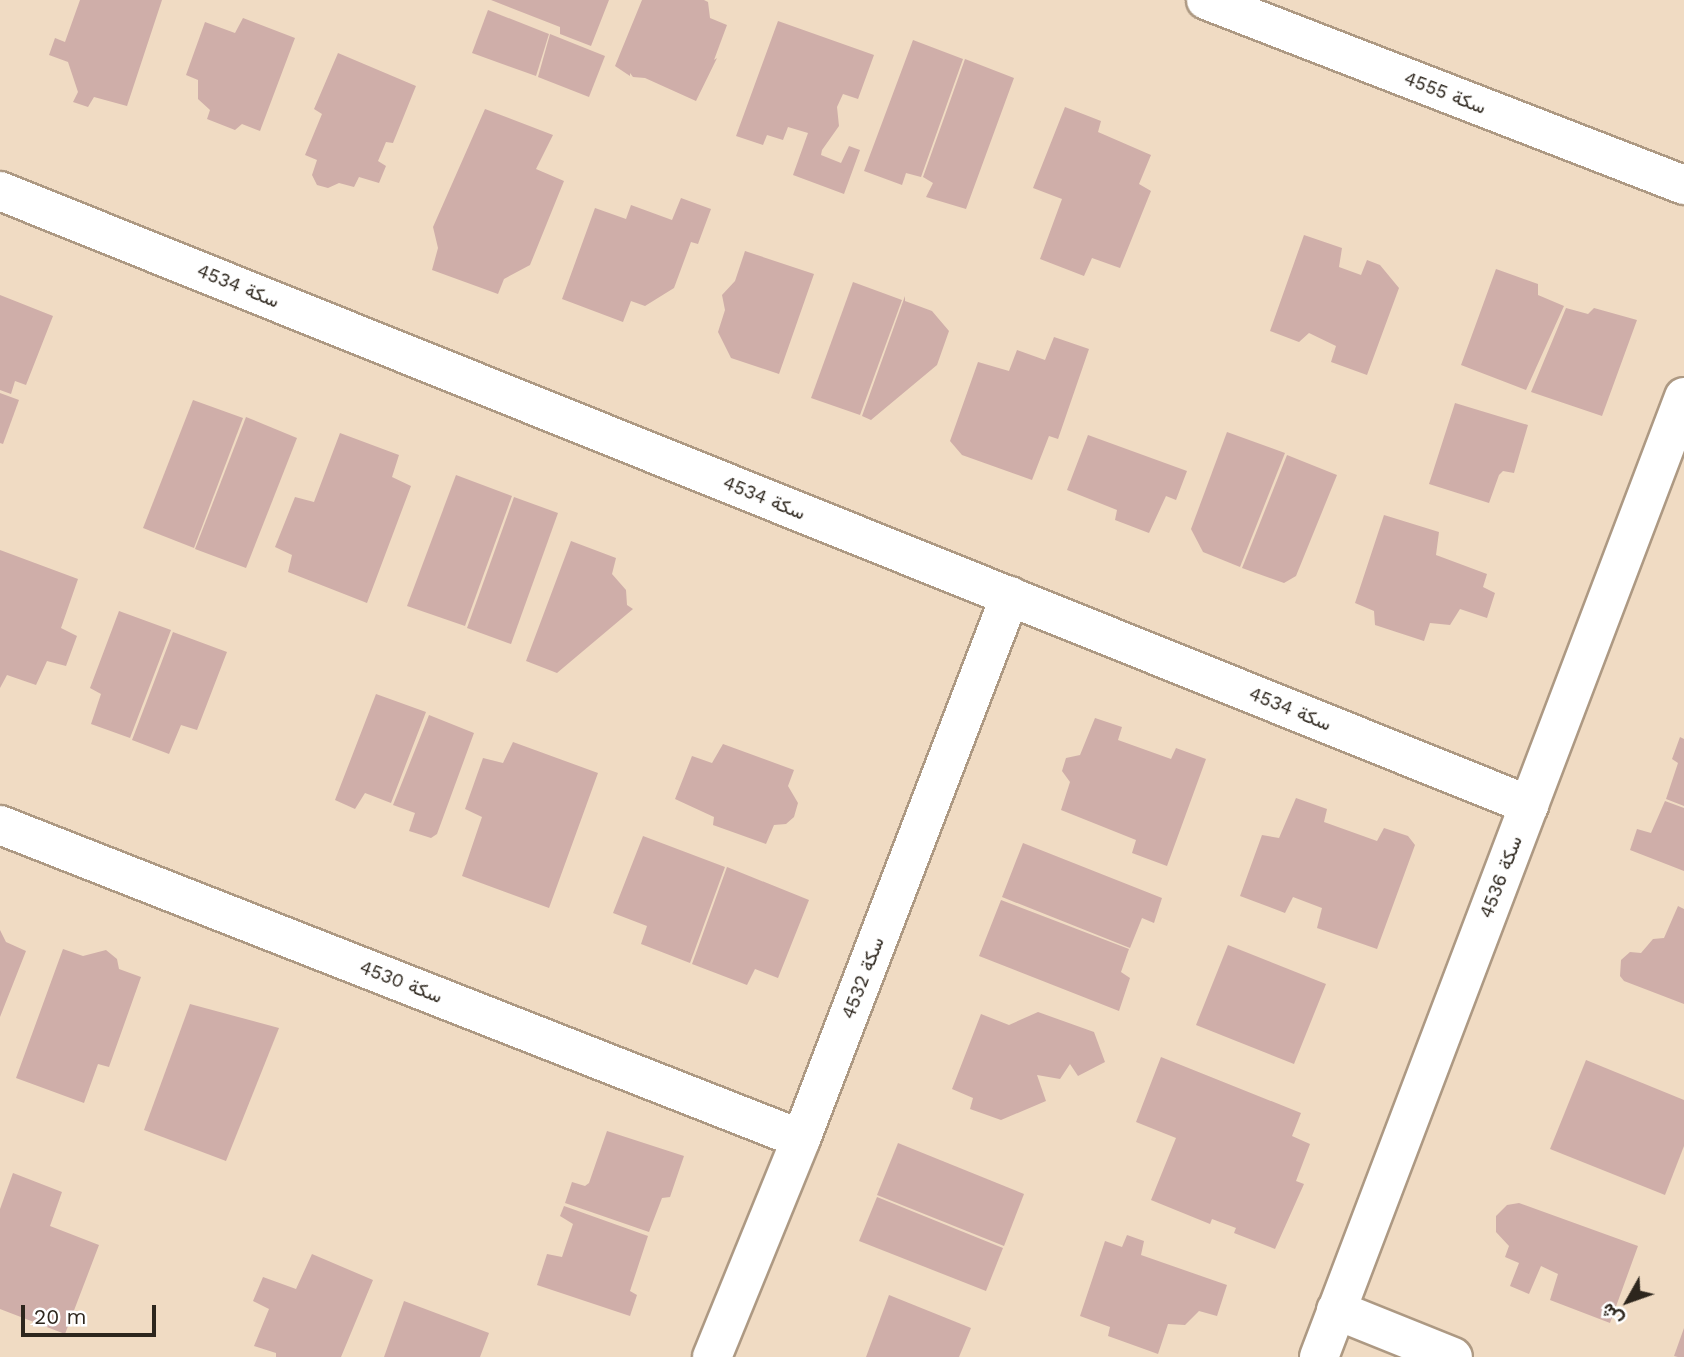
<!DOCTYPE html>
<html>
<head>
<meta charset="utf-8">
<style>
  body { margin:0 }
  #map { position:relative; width:1684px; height:1357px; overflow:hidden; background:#f0dbc3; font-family:"Work Sans",Vazirmatn,sans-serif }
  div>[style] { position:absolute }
  .building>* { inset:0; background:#cfaea9 }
  .roads { filter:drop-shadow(2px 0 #ad9983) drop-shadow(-2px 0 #ad9983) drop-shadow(0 2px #ad9983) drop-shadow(0 -2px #ad9983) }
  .street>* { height:38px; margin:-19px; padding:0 19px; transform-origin:19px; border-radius:19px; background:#fff }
  .secondary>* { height:38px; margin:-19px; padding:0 19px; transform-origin:19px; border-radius:19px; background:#fff }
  span { translate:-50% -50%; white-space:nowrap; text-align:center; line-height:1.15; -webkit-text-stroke:5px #fff; paint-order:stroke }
  .street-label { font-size:19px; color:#2d261d }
  .north { position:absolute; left:1593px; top:1266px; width:70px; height:70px; -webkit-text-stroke:5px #fff; paint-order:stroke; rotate:230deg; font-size:19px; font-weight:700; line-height:28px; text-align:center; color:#2d261d }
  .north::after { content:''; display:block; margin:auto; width:24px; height:32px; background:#2d261d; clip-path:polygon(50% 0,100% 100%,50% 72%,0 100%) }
  .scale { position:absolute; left:21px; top:1305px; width:135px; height:32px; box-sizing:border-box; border:4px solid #2d261d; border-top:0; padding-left:9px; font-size:21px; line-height:24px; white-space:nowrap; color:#2d261d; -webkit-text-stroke:5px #fff; paint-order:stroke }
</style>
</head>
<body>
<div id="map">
  <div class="building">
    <div style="clip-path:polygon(80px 0,162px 0,127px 106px,94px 97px,88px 107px,73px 102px,78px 92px,68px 62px,49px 55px,55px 38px,65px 42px)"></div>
    <div style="clip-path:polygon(491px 0,609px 0,591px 46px,560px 34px,560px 27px)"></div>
    <div style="clip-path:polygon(642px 0,704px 0,708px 2px,710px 18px,727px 25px,714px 60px,717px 58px,696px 101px,645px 78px,633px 77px,630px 73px,630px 76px,615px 66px)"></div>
    <div style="clip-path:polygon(488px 10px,549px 34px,536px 76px,472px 53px)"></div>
    <div style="clip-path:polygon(243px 18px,295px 38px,260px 131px,242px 124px,235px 130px,207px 119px,210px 110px,198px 99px,198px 80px,186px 75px,205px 22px,235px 33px)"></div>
    <div style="clip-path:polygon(778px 21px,874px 55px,858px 99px,843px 94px,837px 107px,839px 126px,822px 150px,821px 155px,841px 163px,849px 146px,860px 150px,844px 194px,793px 175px,808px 133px,788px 127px,783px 140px,767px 135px,763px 145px,736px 136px)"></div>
    <div style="clip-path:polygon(550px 34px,605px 56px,589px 97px,538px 77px)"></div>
    <div style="clip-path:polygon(913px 40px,963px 59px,921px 177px,906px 173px,902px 185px,864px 171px)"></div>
    <div style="clip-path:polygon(338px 53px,416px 86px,393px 143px,386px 142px,378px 161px,386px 166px,379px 183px,359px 177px,354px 187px,339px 183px,328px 188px,317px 185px,312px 175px,317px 160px,305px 155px,322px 114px,314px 109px)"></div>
    <div style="clip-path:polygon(965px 59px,1014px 78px,966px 209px,926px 197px,933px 183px,923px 177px)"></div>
    <div style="clip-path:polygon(1065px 107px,1101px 121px,1098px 132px,1151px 155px,1139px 184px,1151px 191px,1120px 268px,1092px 258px,1084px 276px,1040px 259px,1062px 199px,1033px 188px)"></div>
    <div style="clip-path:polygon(485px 109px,553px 135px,536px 169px,564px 181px,530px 265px,504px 279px,498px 294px,432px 270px,438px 248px,433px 227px)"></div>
    <div style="clip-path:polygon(681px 198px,711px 209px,698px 244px,691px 242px,674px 288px,645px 306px,631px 301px,623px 322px,562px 299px,595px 208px,626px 219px,631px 205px,672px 220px)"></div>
    <div style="clip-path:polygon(1304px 235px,1342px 248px,1339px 267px,1361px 275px,1367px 260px,1380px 265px,1399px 288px,1367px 375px,1331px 362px,1336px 346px,1309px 333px,1299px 342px,1270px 331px)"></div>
    <div style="clip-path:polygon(745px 251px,814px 274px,779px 374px,731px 358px,718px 332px,725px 310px,722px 295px,735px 281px)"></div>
    <div style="clip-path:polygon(1496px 269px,1538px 284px,1538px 295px,1564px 306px,1526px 390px,1461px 365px)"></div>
    <div style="clip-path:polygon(853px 282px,902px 300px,860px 415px,811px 398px)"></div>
    <div style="clip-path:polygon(0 295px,53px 316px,26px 385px,15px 381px,11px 394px,0 390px)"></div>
    <div style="clip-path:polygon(905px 296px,905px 301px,932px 311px,949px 331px,937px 365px,871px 420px,862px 416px)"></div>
    <div style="clip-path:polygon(1566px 308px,1588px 314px,1594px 308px,1637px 320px,1602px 416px,1531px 392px)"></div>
    <div style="clip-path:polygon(1054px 337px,1089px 349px,1058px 439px,1049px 436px,1032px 480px,962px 455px,950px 441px,978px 362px,1009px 371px,1017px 350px,1045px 360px)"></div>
    <div style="clip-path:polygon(0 393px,19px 400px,3px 444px,0 443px)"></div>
    <div style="clip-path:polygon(193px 400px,243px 418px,194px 548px,143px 528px)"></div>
    <div style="clip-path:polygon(1455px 403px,1528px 425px,1514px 473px,1503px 471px,1499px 475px,1489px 503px,1429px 484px)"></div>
    <div style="clip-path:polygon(246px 417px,297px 438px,246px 568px,195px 549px)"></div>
    <div style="clip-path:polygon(1227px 432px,1285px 453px,1240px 567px,1203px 552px,1191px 529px)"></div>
    <div style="clip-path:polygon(340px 433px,399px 455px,392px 477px,411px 486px,367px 603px,288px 572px,292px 555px,275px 547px,295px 497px,314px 502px)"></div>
    <div style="clip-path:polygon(1088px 435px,1187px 471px,1176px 500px,1166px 496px,1149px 533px,1115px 520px,1117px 510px,1067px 490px)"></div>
    <div style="clip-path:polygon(1287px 455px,1337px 475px,1296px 576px,1284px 583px,1242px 568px)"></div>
    <div style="clip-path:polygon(456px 475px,512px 496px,465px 626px,407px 606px)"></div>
    <div style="clip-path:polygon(514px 497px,558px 513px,511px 644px,467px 628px)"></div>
    <div style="clip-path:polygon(1384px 515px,1439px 532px,1436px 555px,1487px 574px,1483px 587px,1495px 593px,1487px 618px,1460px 609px,1450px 625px,1430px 623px,1424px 641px,1375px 625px,1374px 611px,1355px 603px)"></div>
    <div style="clip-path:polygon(571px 541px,616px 558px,612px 574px,626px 590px,627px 605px,633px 609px,557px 673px,526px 661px)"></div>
    <div style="clip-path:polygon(0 550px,78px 579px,61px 628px,77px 636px,66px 666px,47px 661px,36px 685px,7px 675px,0 688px)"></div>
    <div style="clip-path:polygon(119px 611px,171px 630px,130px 738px,91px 724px,101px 694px,90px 688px)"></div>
    <div style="clip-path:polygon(173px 632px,227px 652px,197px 730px,181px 725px,169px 754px,132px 740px)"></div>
    <div style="clip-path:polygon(376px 694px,426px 712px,391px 803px,365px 793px,355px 809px,335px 800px)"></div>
    <div style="clip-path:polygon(429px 715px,474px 733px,437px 834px,431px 838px,409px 831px,415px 813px,393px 805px)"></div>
    <div style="clip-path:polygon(1095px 718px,1122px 727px,1118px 740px,1171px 759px,1176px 748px,1206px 759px,1167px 866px,1132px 853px,1136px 840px,1061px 810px,1070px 782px,1062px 771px,1066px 758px,1080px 755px)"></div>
    <div style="clip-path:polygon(1680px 737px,1684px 739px,1684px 806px,1666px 799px,1678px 763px,1672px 759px)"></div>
    <div style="clip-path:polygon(513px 742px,598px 773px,549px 908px,462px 876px,482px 817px,465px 809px,483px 758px,503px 763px)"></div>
    <div style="clip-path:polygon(723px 744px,794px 770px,788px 786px,798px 803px,794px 817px,786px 824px,774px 825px,766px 844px,713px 825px,714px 817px,675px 799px,692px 756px,712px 763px)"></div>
    <div style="clip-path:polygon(1296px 798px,1327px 809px,1324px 822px,1377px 841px,1384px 828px,1408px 836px,1415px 845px,1377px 949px,1317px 928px,1322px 908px,1293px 897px,1285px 913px,1240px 896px,1262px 835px,1279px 838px)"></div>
    <div style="clip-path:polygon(1665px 801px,1684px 808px,1684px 871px,1630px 850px,1637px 829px,1651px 833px)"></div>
    <div style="clip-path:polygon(643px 836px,725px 867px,690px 963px,641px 944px,647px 926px,613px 913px)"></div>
    <div style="clip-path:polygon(1023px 843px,1162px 898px,1154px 923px,1142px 918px,1130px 948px,1002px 897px)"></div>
    <div style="clip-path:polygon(727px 867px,809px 900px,778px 978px,755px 969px,747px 985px,692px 964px)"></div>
    <div style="clip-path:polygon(1001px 900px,1129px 949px,1121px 972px,1130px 978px,1119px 1011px,979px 956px)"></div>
    <div style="clip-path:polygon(1678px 906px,1684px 909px,1684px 1004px,1624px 981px,1620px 976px,1621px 960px,1630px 952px,1641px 953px,1653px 939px,1664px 938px)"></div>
    <div style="clip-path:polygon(0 930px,6px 942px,26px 951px,0 1017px)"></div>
    <div style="clip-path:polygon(1228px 945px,1326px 984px,1294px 1064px,1196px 1025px)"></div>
    <div style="clip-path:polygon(63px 949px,83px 956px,106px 950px,117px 959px,119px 969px,141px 977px,109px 1067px,98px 1064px,84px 1103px,16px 1078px)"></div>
    <div style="clip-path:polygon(190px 1004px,279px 1028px,226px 1161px,144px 1130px)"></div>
    <div style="clip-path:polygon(1038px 1012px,1094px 1032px,1105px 1062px,1078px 1076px,1070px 1064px,1060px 1079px,1037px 1075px,1046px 1101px,1001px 1120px,970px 1109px,973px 1098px,952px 1089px,981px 1014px,1009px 1025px)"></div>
    <div style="clip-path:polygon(1161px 1057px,1301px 1113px,1292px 1136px,1310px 1144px,1296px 1181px,1304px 1184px,1275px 1249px,1234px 1233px,1236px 1228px,1212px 1219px,1210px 1224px,1151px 1200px,1176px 1138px,1136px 1122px)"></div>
    <div style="clip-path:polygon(1586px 1060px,1684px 1100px,1684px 1146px,1665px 1195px,1550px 1149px)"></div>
    <div style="clip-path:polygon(607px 1131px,684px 1156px,670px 1197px,662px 1198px,649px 1232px,565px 1203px,572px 1182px,585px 1186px,589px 1183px)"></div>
    <div style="clip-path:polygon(898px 1143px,1024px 1194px,1004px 1246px,877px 1195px)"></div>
    <div style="clip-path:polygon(13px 1173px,62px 1192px,50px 1226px,99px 1245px,65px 1334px,0 1309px,0 1209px)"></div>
    <div style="clip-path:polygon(877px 1197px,1003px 1248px,986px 1291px,859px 1241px)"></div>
    <div style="clip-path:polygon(1519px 1203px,1638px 1246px,1610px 1323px,1550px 1300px,1558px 1274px,1541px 1266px,1529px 1294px,1510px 1286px,1519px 1263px,1505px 1257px,1509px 1246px,1496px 1232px,1496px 1216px,1507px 1205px)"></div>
    <div style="clip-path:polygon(564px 1206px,648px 1236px,630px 1291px,637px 1295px,630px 1316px,537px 1285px,547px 1254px,562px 1257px,573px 1224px,560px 1216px)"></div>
    <div style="clip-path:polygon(1127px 1235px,1144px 1241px,1141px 1255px,1227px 1285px,1217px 1316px,1199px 1311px,1185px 1325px,1168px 1324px,1158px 1354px,1108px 1336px,1110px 1327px,1080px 1316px,1105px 1241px,1122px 1247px)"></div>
    <div style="clip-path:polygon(312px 1254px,373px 1280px,341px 1357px,276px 1357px,276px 1353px,254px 1346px,269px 1309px,253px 1301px,263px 1277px,296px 1289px)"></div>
    <div style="clip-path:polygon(889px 1295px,971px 1328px,959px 1357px,866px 1357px)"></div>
    <div style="clip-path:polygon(404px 1301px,489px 1333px,480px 1357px,384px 1357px)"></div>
    <div style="clip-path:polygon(1684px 1328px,1684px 1357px,1678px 1357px,1674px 1356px)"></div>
  </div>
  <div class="roads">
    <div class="street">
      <div style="left:0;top:191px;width:1648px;rotate:21.88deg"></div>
      <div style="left:0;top:825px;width:860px;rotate:21.41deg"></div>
      <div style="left:1336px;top:1310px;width:126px;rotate:21.9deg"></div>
      <div style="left:712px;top:1357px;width:235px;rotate:-67.8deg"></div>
      <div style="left:801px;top:1139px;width:582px;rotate:-68.95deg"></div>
      <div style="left:1319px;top:1357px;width:1027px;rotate:-69.18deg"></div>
    </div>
    <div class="secondary">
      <div style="left:1206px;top:0;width:513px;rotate:21.16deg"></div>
    </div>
  </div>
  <div class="street-label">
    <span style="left:1445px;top:93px;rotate:21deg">سكة 4555</span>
    <span style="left:238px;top:286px;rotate:22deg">سكة 4534</span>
    <span style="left:764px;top:498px;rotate:22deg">سكة 4534</span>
    <span style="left:1290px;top:709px;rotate:22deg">سكة 4534</span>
    <span style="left:1501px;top:877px;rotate:-69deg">سكة 4536</span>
    <span style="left:863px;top:978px;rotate:-69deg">سكة 4532</span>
    <span style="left:401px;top:982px;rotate:21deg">سكة 4530</span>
  </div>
  <div class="north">ش</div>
  <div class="scale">20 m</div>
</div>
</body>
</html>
